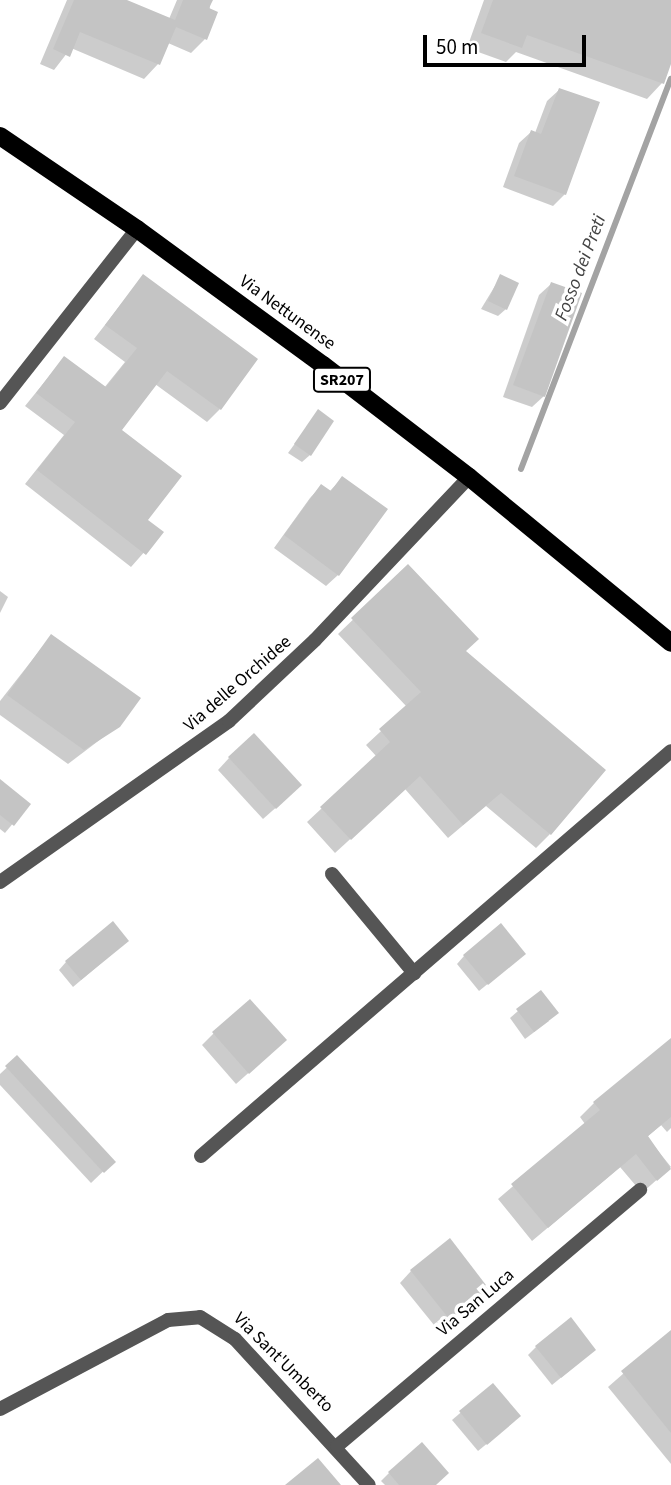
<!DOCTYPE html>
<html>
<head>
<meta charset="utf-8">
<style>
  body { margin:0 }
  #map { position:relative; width:671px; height:1485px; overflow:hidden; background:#fff; font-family:"Source Sans 3",sans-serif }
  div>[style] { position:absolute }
  .shadow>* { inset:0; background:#0003 }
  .stream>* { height:6px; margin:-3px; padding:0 3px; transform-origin:3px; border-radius:3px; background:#a3a3a3 }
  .building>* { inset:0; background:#c4c4c4 }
  .minor>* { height:14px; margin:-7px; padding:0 7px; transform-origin:7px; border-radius:7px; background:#555 }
  .primary>* { height:18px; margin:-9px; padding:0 9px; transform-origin:9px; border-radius:9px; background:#000 }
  span { translate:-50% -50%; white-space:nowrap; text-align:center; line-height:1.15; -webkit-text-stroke:7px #fff; paint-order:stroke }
  .shield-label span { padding:2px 5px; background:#fff; border:2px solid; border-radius:5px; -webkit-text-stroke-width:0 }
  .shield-label { font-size:16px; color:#000; font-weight:700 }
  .street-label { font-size:18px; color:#000 }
  .water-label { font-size:19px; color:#444; font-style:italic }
  .scale { position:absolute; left:423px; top:35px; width:163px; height:32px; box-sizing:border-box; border:4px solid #000; border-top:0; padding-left:9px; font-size:21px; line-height:24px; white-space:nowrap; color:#000; -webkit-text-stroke:5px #fff; paint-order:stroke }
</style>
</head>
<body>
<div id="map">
  <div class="shadow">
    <div style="clip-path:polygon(67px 0,123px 0,169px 19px,177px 0,211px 0,205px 39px,191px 53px,168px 43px,158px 64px,144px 79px,71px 48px,54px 70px,40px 64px)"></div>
    <div style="clip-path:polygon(484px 0,671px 0,671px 59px,662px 83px,647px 99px,516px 52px,506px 62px,467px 48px)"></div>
    <div style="clip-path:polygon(559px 90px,565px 194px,553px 206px,503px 187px,519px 143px,531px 132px,535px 133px,547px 101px)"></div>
    <div style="clip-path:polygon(143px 276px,220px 409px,207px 422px,155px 384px,119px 430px,146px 520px,162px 532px,131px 567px,25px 484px,64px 435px,25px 406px,64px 358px,104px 388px,125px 362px,94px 339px)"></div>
    <div style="clip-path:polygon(501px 276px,506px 309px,498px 316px,481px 309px)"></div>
    <div style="clip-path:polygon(551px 284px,544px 396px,532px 407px,503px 397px,539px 295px)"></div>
    <div style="clip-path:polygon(318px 412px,310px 455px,302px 462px,288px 453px)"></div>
    <div style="clip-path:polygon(342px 478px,338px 575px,326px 586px,274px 548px,310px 498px,321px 486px,329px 492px)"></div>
    <div style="clip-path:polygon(408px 567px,463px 651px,550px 834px,536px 848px,486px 806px,448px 838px,405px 789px,335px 853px,307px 822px,377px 757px,366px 745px,407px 707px,338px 634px)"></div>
    <div style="clip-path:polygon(0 591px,8px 597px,0 613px)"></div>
    <div style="clip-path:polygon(51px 636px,118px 726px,68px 764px,0 715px,0 701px)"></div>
    <div style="clip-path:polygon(229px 758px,288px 797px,263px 819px,218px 770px)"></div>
    <div style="clip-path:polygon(0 785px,29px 804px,5px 833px,0 829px)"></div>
    <div style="clip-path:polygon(119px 948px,73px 987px,59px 970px,66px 962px)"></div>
    <div style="clip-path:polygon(464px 956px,516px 961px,479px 991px,457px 964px)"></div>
    <div style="clip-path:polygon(518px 1011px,549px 1021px,525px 1039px,510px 1018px)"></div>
    <div style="clip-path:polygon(214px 1033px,272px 1052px,236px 1084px,202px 1045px)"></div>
    <div style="clip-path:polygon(671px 1040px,671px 1128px,667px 1132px,661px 1125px,647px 1137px,671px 1167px,642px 1193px,620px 1167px,532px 1241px,498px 1199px,585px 1124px,580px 1117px,594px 1103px)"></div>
    <div style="clip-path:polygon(17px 1058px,113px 1162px,91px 1183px,0 1085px,0 1074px)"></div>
    <div style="clip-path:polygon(411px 1271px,487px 1289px,438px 1330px,400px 1283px)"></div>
    <div style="clip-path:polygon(671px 1332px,671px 1464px,608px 1387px)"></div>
    <div style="clip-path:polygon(536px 1347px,586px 1357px,552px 1385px,528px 1355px)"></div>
    <div style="clip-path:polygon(493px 1385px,511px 1424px,478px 1451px,452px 1420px)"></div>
    <div style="clip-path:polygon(389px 1473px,434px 1485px,385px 1485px,381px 1481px)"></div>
  </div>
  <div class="stream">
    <div style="left:521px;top:469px;width:418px;rotate:-69deg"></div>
  </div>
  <div class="building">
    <div style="clip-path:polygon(74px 0,127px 0,175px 20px,183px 0,213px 0,209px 8px,218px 12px,207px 40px,176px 27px,160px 65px,80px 32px,70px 57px,53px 49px)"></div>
    <div style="clip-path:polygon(493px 0,671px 0,671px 64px,664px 84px,527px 35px,522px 48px,481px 33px)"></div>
    <div style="clip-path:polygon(559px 88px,600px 102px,566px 195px,514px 176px,531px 130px,541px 134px)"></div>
    <div style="clip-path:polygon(143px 274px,258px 359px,221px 410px,167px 371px,122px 430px,182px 476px,148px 520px,164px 532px,146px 555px,37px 470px,75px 422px,36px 393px,64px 356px,106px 387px,137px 348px,105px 325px)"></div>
    <div style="clip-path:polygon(500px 274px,519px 283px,507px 310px,488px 301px)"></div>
    <div style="clip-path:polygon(551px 282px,582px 293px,545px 397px,513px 385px)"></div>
    <div style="clip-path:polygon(318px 409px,334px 421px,311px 456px,294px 444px)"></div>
    <div style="clip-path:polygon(342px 476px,388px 509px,339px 576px,284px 535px,321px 484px,331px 491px)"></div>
    <div style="clip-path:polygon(408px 564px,479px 639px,466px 651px,606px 770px,551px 835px,501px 793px,463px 825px,420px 776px,351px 840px,320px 807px,390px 742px,379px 729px,421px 692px,351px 618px)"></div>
    <div style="clip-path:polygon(51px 634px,141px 698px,120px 727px,84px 750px,7px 695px)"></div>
    <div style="clip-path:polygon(254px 733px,302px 785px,276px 809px,228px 757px)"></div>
    <div style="clip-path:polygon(0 779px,31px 804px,14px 826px,0 815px)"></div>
    <div style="clip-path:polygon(113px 921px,129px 941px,81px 980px,65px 961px)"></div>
    <div style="clip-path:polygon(501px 923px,526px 954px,488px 985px,463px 955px)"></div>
    <div style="clip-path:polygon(541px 990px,559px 1013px,534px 1032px,516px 1009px)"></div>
    <div style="clip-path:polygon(250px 999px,287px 1040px,249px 1074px,212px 1032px)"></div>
    <div style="clip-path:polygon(671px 1038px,671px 1117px,648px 1136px,671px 1169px,657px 1181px,636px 1154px,548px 1228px,511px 1184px,600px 1110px,593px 1102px)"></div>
    <div style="clip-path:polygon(17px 1055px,116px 1162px,104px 1173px,5px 1066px)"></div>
    <div style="clip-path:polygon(450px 1238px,489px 1289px,450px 1320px,410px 1270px)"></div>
    <div style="clip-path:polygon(571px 1317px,596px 1350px,561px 1378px,535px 1346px)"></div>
    <div style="clip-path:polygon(671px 1330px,671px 1433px,621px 1371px)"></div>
    <div style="clip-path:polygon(493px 1383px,521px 1416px,487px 1445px,459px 1411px)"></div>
    <div style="clip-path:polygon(422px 1442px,449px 1473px,436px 1485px,399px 1485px,388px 1472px)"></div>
    <div style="clip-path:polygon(318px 1458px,341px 1485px,285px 1485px)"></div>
  </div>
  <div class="minor">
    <div style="left:0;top:403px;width:221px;rotate:-51.8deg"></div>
    <div style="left:332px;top:874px;width:129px;rotate:50.4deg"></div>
    <div style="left:0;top:882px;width:280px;rotate:-35.1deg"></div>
    <div style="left:229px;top:721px;width:118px;rotate:-43.3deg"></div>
    <div style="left:315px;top:640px;width:224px;rotate:-46.6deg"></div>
    <div style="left:201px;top:1156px;width:620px;rotate:-40.75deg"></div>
    <div style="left:0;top:1409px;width:190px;rotate:-27.9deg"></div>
    <div style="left:168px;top:1320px;width:32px;rotate:-5deg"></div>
    <div style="left:200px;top:1317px;width:41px;rotate:32.2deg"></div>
    <div style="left:235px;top:1339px;width:198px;rotate:47.5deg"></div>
    <div style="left:337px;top:1446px;width:397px;rotate:-40.2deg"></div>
  </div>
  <div class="primary">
    <div style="left:0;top:136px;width:166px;rotate:34.2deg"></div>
    <div style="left:137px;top:229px;width:230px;rotate:36.2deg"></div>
    <div style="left:323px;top:365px;width:184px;rotate:37.5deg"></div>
    <div style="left:469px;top:477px;width:261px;rotate:39.4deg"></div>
  </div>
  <div class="shield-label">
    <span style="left:342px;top:380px">SR207</span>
  </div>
  <div class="street-label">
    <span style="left:287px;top:313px;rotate:36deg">Via Nettunense</span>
    <span style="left:238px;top:684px;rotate:-41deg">Via delle Orchidee</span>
    <span style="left:476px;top:1303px;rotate:-40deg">Via San Luca</span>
    <span style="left:283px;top:1363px;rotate:45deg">Via Sant'Umberto</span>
  </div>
  <div class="water-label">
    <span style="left:581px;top:268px;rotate:-69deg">Fosso dei Preti</span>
  </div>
  <div class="scale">50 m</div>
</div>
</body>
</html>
